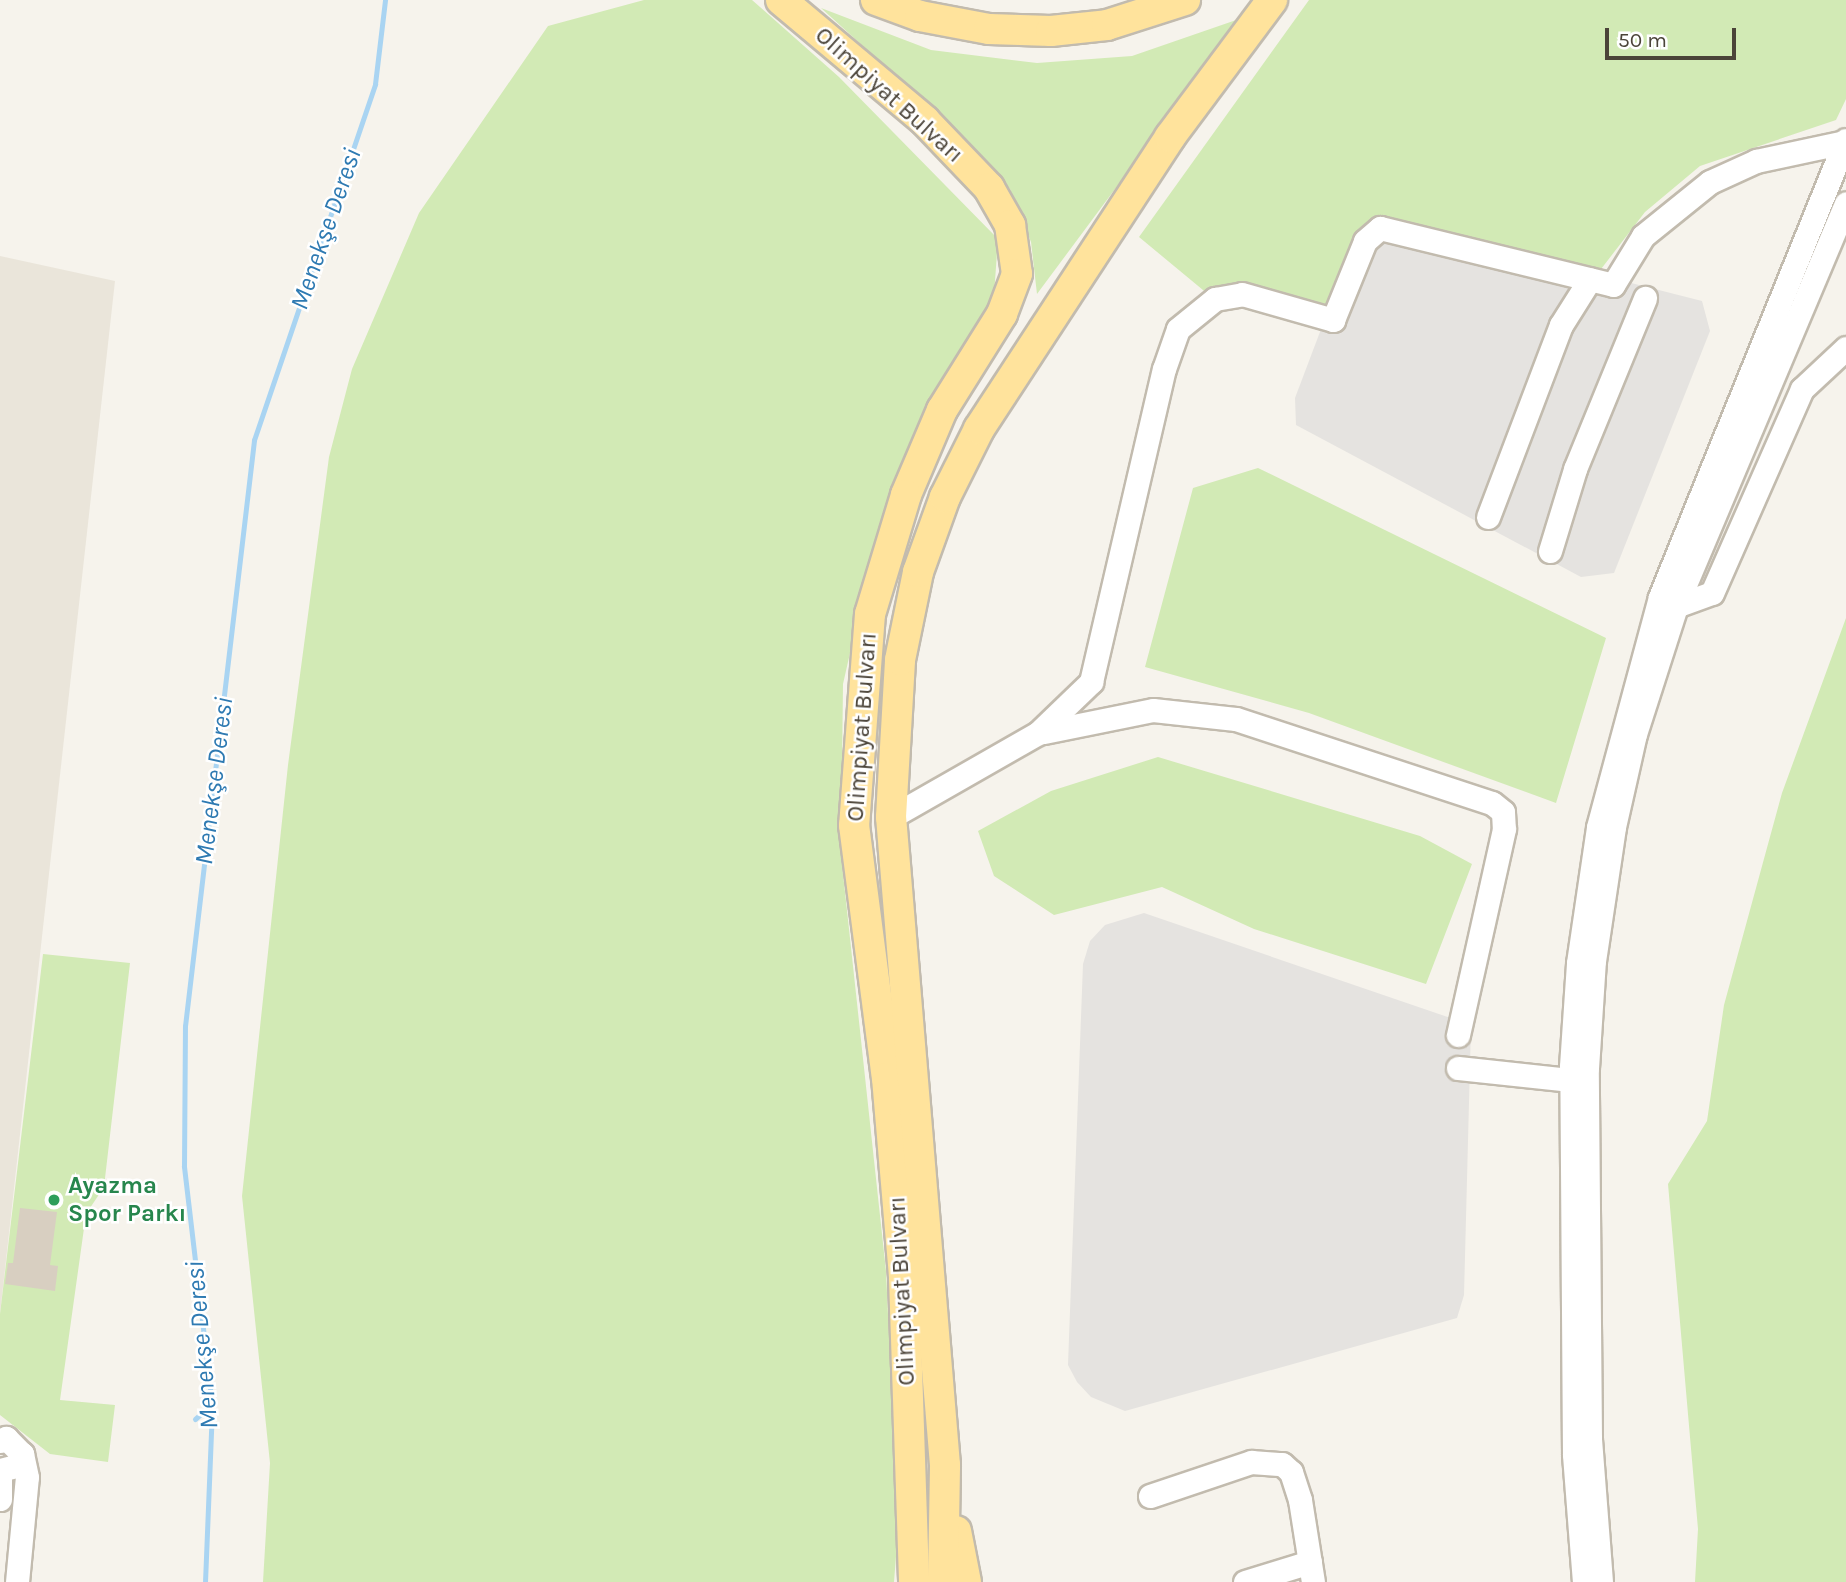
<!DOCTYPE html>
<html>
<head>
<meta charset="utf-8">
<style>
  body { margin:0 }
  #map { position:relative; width:1846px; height:1582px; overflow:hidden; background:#f6f3ec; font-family:Karla,sans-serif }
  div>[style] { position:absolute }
  .residential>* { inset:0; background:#eae5da }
  .green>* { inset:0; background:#d2eab5 }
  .parking>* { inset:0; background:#e5e3e0 }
  .stream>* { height:5px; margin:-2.5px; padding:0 2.5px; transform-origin:2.5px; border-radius:2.5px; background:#a9d4f2 }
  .building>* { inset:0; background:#d8cfc1 }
  .roads { filter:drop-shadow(2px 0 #c2bbae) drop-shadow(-2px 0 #c2bbae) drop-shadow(0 2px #c2bbae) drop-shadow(0 -2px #c2bbae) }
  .minor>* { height:23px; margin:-11.5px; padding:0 11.5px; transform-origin:11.5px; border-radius:11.5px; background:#fff }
  .major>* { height:30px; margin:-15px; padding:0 15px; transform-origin:15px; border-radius:15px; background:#ffe39c }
  .dots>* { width:19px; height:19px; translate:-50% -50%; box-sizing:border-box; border:4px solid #fff; border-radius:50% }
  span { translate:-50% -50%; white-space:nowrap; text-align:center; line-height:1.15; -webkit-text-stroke:5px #fff; paint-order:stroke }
  .street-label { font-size:24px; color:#4b4439 }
  .leisure-label { font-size:24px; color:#27864d; font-weight:700 }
  .left { translate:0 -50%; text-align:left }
  .water-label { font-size:26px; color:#2e7ab2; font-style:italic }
  .scale { position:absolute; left:1605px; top:28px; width:131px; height:32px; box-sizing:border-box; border:4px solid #4b4439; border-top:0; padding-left:9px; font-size:21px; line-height:24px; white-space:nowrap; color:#4b4439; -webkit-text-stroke:5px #fff; paint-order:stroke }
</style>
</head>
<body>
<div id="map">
  <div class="residential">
    <div style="clip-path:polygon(0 256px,115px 281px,0 1314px)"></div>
  </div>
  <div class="green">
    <div style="clip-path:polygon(644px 0,752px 0,839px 77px,998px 239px,994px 295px,876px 538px,843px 684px,841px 855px,886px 1271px,898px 1531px,894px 1582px,263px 1582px,270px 1463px,242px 1196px,288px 765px,329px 457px,352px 369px,419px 213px,548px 26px)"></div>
    <div style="clip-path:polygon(1309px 0,1846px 0,1846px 99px,1836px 120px,1700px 166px,1645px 212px,1598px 273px,1330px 306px,1242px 284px,1209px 295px,1139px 237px)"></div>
    <div style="clip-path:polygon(821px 8px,931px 50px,1037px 63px,1132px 56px,1242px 18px,1037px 294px,1031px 242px,1010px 189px,950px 125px)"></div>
    <div style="clip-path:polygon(1258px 468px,1606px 638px,1556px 803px,1309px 713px,1145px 667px,1193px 488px)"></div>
    <div style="clip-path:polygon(1846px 618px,1846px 1582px,1695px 1582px,1698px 1529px,1668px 1184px,1707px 1121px,1724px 1005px,1782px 793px)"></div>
    <div style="clip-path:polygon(1158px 757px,1420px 836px,1472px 864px,1426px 984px,1254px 929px,1162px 887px,1054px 915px,994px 876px,978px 831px,1051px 791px)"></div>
    <div style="clip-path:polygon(43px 954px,130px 963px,104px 1187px,86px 1214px,60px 1400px,115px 1405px,108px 1462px,50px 1454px,0 1415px,0 1314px)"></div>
  </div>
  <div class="parking">
    <div style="clip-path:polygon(1379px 219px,1702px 301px,1710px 331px,1614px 573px,1581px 577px,1296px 425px,1295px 398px,1357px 234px)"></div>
    <div style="clip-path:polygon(1144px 913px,1471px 1025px,1464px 1295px,1457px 1318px,1125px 1411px,1091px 1397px,1077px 1382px,1068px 1365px,1083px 964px,1090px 941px,1105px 925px)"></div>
  </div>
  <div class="stream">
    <div style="left:195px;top:1419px;width:21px;rotate:-41deg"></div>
    <div style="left:205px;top:1582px;width:177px;rotate:-87.7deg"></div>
    <div style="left:212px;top:1405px;width:241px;rotate:-96.7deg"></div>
    <div style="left:184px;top:1166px;width:140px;rotate:-89.6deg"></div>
    <div style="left:185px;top:1026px;width:590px;rotate:-83.28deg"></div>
    <div style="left:254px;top:440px;width:376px;rotate:-71.2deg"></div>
    <div style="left:375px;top:84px;width:85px;rotate:-83.2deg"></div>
  </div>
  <div class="building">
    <div style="clip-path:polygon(20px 1208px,57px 1212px,50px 1265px,58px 1266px,55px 1291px,5px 1284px,8px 1263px,13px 1263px)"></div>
  </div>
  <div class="roads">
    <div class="minor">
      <div style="left:1488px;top:517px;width:205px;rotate:-69.2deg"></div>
      <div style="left:1561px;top:325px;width:54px;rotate:-57.8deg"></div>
      <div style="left:1550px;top:551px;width:86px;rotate:-73deg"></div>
      <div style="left:1575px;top:469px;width:185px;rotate:-67.7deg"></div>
      <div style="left:1676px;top:606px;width:38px;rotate:-20deg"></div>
      <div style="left:1712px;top:593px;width:223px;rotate:-66.2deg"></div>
      <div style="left:1802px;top:389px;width:60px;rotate:-43deg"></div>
      <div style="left:1044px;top:732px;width:111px;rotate:-11.4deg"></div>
      <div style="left:1153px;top:710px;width:83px;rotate:6.2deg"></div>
      <div style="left:1236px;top:719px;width:269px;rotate:18.2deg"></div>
      <div style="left:1492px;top:803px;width:14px;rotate:39deg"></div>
      <div style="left:1503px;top:812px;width:17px;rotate:87deg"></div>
      <div style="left:1504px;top:829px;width:211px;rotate:102.6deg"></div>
      <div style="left:891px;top:817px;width:169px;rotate:-29.7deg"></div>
      <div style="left:1038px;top:733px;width:74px;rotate:-43.9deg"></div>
      <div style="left:1091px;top:682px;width:321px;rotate:-76.9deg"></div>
      <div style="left:1164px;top:369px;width:42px;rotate:-70.7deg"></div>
      <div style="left:1178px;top:329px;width:48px;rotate:-39deg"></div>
      <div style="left:1215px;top:299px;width:27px;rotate:-10deg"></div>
      <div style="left:1242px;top:294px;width:95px;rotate:15.9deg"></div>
      <div style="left:1333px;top:320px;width:85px;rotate:-67.9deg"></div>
      <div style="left:1365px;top:241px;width:20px;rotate:-41deg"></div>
      <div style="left:1380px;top:228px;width:240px;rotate:13.7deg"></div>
      <div style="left:1613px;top:285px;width:57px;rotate:-58.5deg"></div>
      <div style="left:1643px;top:236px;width:86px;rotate:-38.9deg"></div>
      <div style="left:1710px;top:182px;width:51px;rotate:-24.5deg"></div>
      <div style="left:1756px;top:161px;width:91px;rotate:-12.1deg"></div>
      <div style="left:1458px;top:1068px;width:114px;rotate:6.1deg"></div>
      <div style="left:0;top:1441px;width:7px;rotate:-27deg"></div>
      <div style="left:6px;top:1438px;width:23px;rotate:45deg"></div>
      <div style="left:22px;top:1454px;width:13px;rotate:117deg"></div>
      <div style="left:16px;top:1466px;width:16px;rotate:166deg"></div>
      <div style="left:1150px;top:1496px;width:107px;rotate:-18.6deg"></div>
      <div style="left:1251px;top:1462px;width:31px;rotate:4deg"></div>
      <div style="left:1282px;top:1464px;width:12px;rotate:42deg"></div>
      <div style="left:1291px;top:1472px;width:29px;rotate:72deg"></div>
      <div style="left:1300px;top:1500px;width:83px;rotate:81deg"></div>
      <div style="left:0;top:1499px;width:29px;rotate:-90deg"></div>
      <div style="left:17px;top:1582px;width:105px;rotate:-84.6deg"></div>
      <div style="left:27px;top:1477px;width:24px;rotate:-102deg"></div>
      <div style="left:1245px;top:1582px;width:68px;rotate:-17.1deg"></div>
      <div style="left:1584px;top:1582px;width:128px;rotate:-94.5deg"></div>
      <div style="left:1574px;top:1454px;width:388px;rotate:-90.4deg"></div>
      <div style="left:1571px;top:1066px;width:103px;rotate:-86.1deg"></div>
      <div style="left:1578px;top:963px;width:137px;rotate:-81.6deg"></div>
      <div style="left:1598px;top:827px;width:238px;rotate:-74.9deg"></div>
      <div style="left:1660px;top:597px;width:493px;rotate:-67.9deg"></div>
      <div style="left:1601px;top:1582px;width:144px;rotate:-94.4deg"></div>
      <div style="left:1590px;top:1438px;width:370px;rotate:-90.5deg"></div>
      <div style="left:1587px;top:1068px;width:107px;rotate:-86.3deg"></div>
      <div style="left:1594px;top:961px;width:135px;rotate:-81.5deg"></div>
      <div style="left:1614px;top:827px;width:95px;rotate:-77.3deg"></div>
      <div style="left:1635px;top:734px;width:134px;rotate:-72.2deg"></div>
      <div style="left:1676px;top:606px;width:437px;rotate:-67.1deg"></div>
    </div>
    <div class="major">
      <div style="left:781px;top:0;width:188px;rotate:40deg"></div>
      <div style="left:925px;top:121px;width:93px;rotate:46.3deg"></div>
      <div style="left:989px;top:188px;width:43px;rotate:60.4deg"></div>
      <div style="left:1010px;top:225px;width:49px;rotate:81.9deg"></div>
      <div style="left:1017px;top:274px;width:43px;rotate:110.6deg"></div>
      <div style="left:1002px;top:314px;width:113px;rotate:122deg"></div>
      <div style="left:942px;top:410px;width:92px;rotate:113deg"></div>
      <div style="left:906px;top:495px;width:124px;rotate:106.8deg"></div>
      <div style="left:870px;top:614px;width:212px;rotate:94.3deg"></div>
      <div style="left:854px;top:825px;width:255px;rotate:82.6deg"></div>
      <div style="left:887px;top:1078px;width:201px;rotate:85.1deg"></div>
      <div style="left:904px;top:1278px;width:304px;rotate:88.1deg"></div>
      <div style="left:876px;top:0;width:47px;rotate:20deg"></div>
      <div style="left:920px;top:16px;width:70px;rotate:10.7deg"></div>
      <div style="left:989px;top:29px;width:62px;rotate:1.8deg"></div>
      <div style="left:1051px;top:31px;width:56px;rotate:-6.1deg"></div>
      <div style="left:1107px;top:25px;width:82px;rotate:-17.8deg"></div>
      <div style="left:956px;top:1531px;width:52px;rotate:78.9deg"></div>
      <div style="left:943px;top:1582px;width:117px;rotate:-89deg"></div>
      <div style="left:945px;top:1465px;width:650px;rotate:-94.76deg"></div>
      <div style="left:891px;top:817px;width:157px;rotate:-86.7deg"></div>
      <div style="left:900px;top:660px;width:90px;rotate:-78.4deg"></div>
      <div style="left:918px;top:572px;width:80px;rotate:-70.2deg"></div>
      <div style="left:945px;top:497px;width:76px;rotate:-63.4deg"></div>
      <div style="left:979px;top:429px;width:349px;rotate:-56.8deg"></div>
      <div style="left:1170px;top:137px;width:171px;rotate:-53.3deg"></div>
    </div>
  </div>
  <div class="dots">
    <div style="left:54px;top:1200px;background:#2e9e5b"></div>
  </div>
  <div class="street-label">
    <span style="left:889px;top:95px;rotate:42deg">Olimpiyat Bulvarı</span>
    <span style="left:862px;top:727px;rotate:-86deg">Olimpiyat Bulvarı</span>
    <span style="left:902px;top:1291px;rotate:-93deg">Olimpiyat Bulvarı</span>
  </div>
  <div class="leisure-label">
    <span class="left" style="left:68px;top:1200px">Ayazma<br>Spor Parkı</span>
  </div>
  <div class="water-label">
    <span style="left:326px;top:229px;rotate:-71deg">Menekşe Deresi</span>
    <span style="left:214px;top:781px;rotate:-83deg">Menekşe Deresi</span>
    <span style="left:202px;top:1345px;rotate:-95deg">Menekşe Deresi</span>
  </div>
  <div class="scale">50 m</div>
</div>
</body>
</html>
